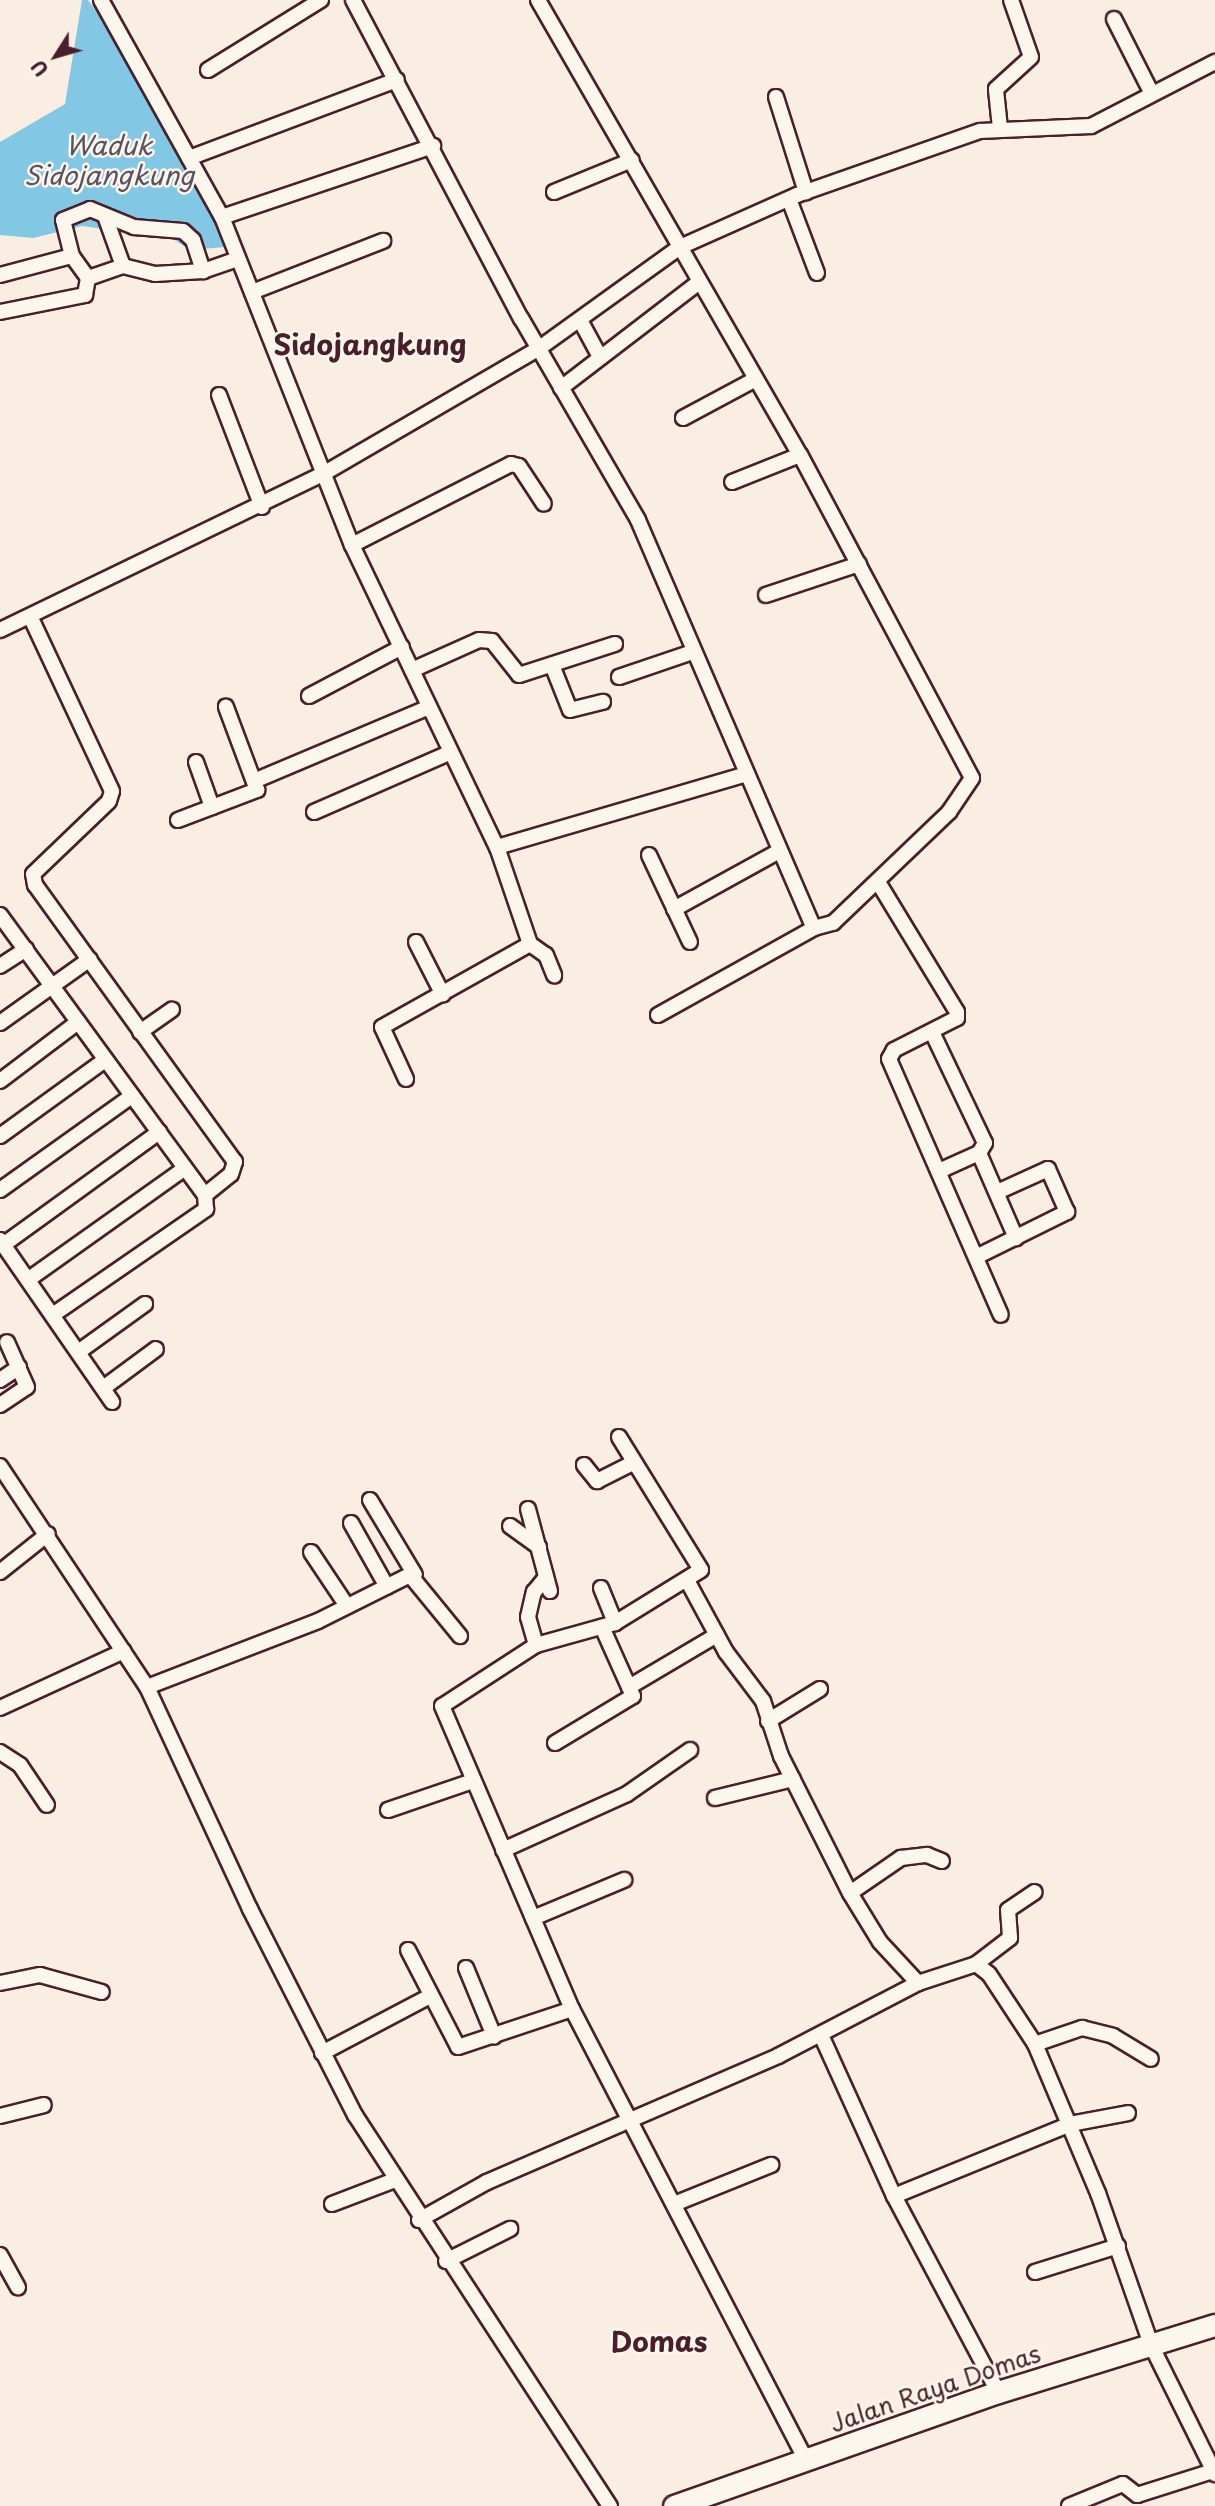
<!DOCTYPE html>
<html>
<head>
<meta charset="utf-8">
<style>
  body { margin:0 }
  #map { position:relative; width:1215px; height:2506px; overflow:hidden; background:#faeee2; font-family:"Playpen Sans",sans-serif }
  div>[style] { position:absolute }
  .water>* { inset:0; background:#82c7e3 }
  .roads { filter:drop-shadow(2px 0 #4a1f2b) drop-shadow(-2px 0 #4a1f2b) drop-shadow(0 2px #4a1f2b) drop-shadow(0 -2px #4a1f2b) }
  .minor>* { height:14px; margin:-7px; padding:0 7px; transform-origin:7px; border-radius:7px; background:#fbf7ec }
  .highway>* { height:21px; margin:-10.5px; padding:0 10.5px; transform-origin:10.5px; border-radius:10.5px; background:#fbf7ec }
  span { translate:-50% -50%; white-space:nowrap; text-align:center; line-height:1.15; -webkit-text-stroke:5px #fbf7ec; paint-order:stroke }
  .street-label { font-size:24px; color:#4a1f2b }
  .water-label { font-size:26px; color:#5b5162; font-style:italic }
  .quarter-label { font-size:28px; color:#4a1f2b; font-weight:700 }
  .north { position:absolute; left:21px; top:21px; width:70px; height:70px; -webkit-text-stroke:5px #fbf7ec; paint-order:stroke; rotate:233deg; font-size:19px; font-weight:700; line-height:28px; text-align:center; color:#4a1f2b }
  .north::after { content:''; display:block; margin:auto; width:24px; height:32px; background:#4a1f2b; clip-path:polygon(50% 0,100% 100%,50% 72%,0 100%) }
</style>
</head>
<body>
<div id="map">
  <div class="water">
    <div style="clip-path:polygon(82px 0,88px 0,143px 77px,212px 200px,225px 247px,190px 250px,173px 239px,82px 226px,33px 238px,0 235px,0 142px,65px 104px)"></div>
  </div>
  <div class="roads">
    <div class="minor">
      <div style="left:101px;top:0;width:248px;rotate:60.9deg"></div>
      <div style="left:222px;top:217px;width:353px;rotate:68.4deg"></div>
      <div style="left:352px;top:545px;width:335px;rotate:64.4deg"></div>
      <div style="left:497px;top:847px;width:102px;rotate:71.2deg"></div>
      <div style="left:530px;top:944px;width:19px;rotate:35deg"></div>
      <div style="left:546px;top:955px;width:22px;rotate:68deg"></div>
      <div style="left:353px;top:0;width:360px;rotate:62.2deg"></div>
      <div style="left:521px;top:318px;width:233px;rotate:59.9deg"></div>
      <div style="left:638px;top:520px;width:444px;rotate:66.7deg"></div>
      <div style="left:538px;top:0;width:525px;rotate:60.07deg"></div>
      <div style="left:800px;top:455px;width:73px;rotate:158.3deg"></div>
      <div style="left:1114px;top:19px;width:84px;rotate:63.1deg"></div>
      <div style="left:208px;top:70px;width:133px;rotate:-31.8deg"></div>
      <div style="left:776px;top:97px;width:100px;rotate:72.5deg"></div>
      <div style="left:1000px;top:128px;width:39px;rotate:-96deg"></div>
      <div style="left:996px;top:89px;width:47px;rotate:-42.4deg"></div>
      <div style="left:1031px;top:57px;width:60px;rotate:-109.3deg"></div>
      <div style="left:189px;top:158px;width:222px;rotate:-20.6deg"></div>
      <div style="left:554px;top:192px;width:84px;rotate:-22.3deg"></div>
      <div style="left:789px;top:199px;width:79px;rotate:69.3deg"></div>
      <div style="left:105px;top:216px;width:53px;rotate:70.2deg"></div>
      <div style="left:222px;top:217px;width:223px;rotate:-18.6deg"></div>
      <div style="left:203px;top:271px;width:48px;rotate:176.4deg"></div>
      <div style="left:155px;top:274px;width:33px;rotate:-166deg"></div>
      <div style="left:123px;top:266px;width:37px;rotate:161deg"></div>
      <div style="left:88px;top:278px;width:27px;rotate:-126deg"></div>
      <div style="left:72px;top:256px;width:37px;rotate:-104deg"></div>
      <div style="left:63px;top:220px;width:29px;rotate:-22deg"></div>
      <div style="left:90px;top:209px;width:48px;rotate:22.2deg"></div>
      <div style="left:134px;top:227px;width:49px;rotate:4.7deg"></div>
      <div style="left:183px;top:231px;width:13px;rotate:42deg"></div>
      <div style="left:193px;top:240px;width:33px;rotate:72deg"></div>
      <div style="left:203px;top:271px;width:37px;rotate:-19deg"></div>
      <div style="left:0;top:275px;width:74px;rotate:-14.8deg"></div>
      <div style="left:252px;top:292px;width:141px;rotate:-21.3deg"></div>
      <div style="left:0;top:312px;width:87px;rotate:-11.3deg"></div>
      <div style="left:85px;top:295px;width:17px;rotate:-80deg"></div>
      <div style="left:580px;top:320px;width:42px;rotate:61.6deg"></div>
      <div style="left:561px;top:388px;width:174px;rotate:-37.5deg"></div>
      <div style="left:219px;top:395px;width:120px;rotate:69deg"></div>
      <div style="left:683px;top:418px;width:81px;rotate:-28.2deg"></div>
      <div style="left:352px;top:545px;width:178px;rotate:-27deg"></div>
      <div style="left:511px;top:464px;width:8px;rotate:14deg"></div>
      <div style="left:519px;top:466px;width:45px;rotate:56.7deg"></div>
      <div style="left:766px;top:595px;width:98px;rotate:-18.4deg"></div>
      <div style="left:0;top:630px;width:359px;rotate:-25.8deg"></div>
      <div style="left:323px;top:474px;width:249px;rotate:-30.2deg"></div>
      <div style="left:538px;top:349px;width:175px;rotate:-35.7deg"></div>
      <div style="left:680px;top:247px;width:128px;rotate:-24deg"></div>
      <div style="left:797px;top:195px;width:194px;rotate:-19.3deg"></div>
      <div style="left:980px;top:131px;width:111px;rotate:-2.6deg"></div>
      <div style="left:1091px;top:126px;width:140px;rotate:-27.3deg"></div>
      <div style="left:552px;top:665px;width:48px;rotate:68.2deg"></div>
      <div style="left:570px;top:710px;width:34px;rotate:-14deg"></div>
      <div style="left:412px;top:670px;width:73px;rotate:-24.1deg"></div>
      <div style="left:479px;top:640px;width:13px;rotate:4deg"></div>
      <div style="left:492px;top:641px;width:43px;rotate:51.5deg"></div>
      <div style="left:519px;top:675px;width:101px;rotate:-17.9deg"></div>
      <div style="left:619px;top:677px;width:78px;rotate:-18.7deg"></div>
      <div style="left:309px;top:696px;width:105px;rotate:-27.8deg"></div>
      <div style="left:196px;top:762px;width:48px;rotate:70.4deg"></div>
      <div style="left:254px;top:781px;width:188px;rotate:-22.9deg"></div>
      <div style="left:314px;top:812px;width:147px;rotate:-23.6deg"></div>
      <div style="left:178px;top:820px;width:85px;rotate:-20.8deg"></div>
      <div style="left:257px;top:790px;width:89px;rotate:-110.5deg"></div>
      <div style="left:497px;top:847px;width:256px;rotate:-16.3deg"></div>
      <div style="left:649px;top:855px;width:96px;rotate:64.8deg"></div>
      <div style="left:878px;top:882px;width:152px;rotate:58.7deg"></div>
      <div style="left:957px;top:1012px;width:6px;rotate:90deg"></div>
      <div style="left:957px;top:1018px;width:71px;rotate:153.1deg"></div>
      <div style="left:894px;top:1050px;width:10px;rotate:119deg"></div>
      <div style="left:889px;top:1059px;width:279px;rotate:66.4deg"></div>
      <div style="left:674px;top:909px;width:120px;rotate:-28.9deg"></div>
      <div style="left:0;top:915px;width:347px;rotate:53.8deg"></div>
      <div style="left:205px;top:1195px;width:33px;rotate:-39deg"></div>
      <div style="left:231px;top:1174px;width:13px;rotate:-72deg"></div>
      <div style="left:235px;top:1162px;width:342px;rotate:-125.8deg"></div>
      <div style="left:35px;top:885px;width:11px;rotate:-100deg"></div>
      <div style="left:33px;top:874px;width:105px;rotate:-43.8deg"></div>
      <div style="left:109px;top:801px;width:10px;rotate:-73deg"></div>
      <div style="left:112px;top:791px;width:193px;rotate:-115.1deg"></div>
      <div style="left:416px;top:942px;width:59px;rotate:63deg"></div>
      <div style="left:0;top:966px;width:31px;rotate:-33deg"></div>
      <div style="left:658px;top:1015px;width:179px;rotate:-29.1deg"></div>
      <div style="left:814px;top:928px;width:20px;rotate:-15deg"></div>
      <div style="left:833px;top:923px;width:161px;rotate:-43.7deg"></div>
      <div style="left:949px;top:812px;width:41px;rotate:-55.9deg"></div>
      <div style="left:972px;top:778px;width:366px;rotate:-118deg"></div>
      <div style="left:0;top:1023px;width:110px;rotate:-35.4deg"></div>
      <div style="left:140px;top:1032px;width:39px;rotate:-35deg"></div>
      <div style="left:932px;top:1032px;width:123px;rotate:64.5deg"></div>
      <div style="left:985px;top:1143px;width:12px;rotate:121deg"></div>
      <div style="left:406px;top:1079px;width:57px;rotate:-114.8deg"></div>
      <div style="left:382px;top:1027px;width:170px;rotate:-29.3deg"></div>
      <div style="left:0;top:1081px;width:98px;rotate:-37.1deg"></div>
      <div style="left:0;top:1136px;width:130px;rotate:-35.9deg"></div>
      <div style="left:939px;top:1171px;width:44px;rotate:-24.2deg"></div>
      <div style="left:979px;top:1153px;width:93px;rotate:66.5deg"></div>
      <div style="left:0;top:1190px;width:162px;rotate:-35.5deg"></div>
      <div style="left:0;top:1240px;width:197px;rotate:55.3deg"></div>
      <div style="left:3px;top:1245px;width:193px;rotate:-35.9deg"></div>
      <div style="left:976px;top:1257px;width:102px;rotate:-26.3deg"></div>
      <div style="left:1067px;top:1212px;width:47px;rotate:-113.8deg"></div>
      <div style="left:1048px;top:1169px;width:56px;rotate:155.7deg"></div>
      <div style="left:29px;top:1279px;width:191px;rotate:-35.4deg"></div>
      <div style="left:54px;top:1314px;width:185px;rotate:-34.6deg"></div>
      <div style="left:206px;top:1209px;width:14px;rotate:-94deg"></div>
      <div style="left:81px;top:1350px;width:79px;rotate:-35.7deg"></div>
      <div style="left:0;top:1380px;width:23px;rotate:-34deg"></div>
      <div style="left:106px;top:1386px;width:62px;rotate:-36.5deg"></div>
      <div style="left:0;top:1405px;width:32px;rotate:-34deg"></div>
      <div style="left:27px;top:1387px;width:49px;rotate:-114deg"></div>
      <div style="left:619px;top:1437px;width:156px;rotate:58.3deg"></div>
      <div style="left:701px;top:1570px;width:101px;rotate:148.4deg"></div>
      <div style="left:615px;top:1623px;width:82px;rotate:164.4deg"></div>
      <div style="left:536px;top:1645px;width:112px;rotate:147deg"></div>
      <div style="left:442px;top:1706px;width:330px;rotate:66.8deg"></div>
      <div style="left:572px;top:2009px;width:508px;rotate:62.58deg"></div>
      <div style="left:584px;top:1465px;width:21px;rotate:51deg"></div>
      <div style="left:597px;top:1481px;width:40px;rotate:-26.6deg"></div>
      <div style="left:0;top:1466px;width:265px;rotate:56.4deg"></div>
      <div style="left:147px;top:1687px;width:245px;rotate:65.1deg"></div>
      <div style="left:250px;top:1909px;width:231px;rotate:63deg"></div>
      <div style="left:355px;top:2115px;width:467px;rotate:56.9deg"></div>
      <div style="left:370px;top:1500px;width:87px;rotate:59deg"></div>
      <div style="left:528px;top:1509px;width:85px;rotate:75deg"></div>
      <div style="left:351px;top:1523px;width:73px;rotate:60.6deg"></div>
      <div style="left:510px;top:1526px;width:36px;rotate:36deg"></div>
      <div style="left:311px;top:1552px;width:65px;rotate:56.3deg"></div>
      <div style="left:0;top:1572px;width:61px;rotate:-38.4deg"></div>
      <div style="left:688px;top:1582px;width:80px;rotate:61.5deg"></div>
      <div style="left:726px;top:1652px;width:61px;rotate:52.9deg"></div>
      <div style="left:763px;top:1701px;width:58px;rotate:71.9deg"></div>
      <div style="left:781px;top:1756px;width:153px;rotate:63.3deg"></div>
      <div style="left:850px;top:1893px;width:57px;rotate:58.5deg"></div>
      <div style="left:880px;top:1942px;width:56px;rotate:47.2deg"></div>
      <div style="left:601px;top:1588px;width:38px;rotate:68deg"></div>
      <div style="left:536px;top:1645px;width:29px;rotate:-106deg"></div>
      <div style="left:528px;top:1617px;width:26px;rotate:-77deg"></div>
      <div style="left:534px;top:1592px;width:19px;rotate:-51deg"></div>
      <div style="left:147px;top:1687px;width:183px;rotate:-21.1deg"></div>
      <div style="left:318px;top:1621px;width:103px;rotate:-26.6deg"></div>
      <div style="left:410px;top:1575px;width:79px;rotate:50.7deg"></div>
      <div style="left:629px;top:1687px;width:102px;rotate:-30.6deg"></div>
      <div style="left:0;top:1708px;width:136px;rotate:-24.7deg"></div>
      <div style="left:768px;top:1721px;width:61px;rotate:-31.6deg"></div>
      <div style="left:555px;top:1743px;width:91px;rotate:-31.1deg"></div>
      <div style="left:633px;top:1696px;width:76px;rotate:-114.2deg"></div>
      <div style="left:0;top:1752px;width:24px;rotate:33deg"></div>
      <div style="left:20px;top:1765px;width:48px;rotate:56deg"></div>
      <div style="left:715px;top:1798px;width:80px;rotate:-13.7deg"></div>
      <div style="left:388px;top:1810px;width:90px;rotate:-18.8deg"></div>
      <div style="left:503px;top:1850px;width:136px;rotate:-24.3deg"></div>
      <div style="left:627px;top:1794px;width:77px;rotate:-34.9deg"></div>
      <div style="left:850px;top:1893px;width:62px;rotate:-34.5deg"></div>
      <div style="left:901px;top:1858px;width:26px;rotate:-7deg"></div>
      <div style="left:927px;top:1855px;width:16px;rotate:22deg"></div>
      <div style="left:533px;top:1918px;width:99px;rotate:-22.7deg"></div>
      <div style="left:408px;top:1950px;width:109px;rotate:62.7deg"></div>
      <div style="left:458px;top:2047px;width:120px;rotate:-18.4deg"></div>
      <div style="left:976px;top:1964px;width:43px;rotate:-37.4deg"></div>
      <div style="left:1010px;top:1938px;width:28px;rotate:-94deg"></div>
      <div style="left:1008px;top:1910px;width:32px;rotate:-34deg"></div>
      <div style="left:466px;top:1968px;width:74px;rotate:67.6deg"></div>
      <div style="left:0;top:1983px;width:41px;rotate:-11.3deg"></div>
      <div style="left:40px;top:1975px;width:64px;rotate:15.3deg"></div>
      <div style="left:821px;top:2035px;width:177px;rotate:65.6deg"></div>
      <div style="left:894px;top:2196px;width:222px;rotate:62deg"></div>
      <div style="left:1035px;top:2044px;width:50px;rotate:-18.8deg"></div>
      <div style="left:1082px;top:2028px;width:32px;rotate:14deg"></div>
      <div style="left:1113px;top:2036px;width:44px;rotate:31.2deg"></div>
      <div style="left:322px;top:2053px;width:122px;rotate:-27.8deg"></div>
      <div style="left:0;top:2116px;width:45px;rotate:-14deg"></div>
      <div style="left:894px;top:2196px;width:190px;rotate:-22.2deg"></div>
      <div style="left:1070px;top:2124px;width:59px;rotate:-10.7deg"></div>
      <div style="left:332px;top:2204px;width:67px;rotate:-20.9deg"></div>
      <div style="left:674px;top:2204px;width:105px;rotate:-21.9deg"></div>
      <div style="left:419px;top:2220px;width:78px;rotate:-29.2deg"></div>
      <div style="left:487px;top:2182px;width:317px;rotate:-23.4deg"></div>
      <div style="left:778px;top:2056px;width:158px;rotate:-27.5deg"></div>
      <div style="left:918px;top:1983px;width:61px;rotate:-18.1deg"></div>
      <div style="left:976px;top:1964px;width:16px;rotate:38deg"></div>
      <div style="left:989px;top:1974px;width:84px;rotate:56.7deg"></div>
      <div style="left:1035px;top:2044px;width:162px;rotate:67.1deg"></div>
      <div style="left:1098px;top:2193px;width:163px;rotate:70.7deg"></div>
      <div style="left:1152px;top:2347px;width:142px;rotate:63.6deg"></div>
      <div style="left:0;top:2255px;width:37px;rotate:61deg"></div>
      <div style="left:446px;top:2261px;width:72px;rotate:-26.6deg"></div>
      <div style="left:1035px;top:2272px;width:87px;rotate:-17.4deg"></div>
      <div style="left:1069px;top:2506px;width:58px;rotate:-22.2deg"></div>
      <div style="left:1123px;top:2484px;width:18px;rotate:38deg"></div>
      <div style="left:1137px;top:2495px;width:80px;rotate:-17.5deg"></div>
    </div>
    <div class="highway">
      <div style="left:674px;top:2506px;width:343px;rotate:-19.4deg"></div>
      <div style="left:998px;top:2392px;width:227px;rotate:-17.2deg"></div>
    </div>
  </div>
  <div class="street-label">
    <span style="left:935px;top:2388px;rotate:-19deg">Jalan Raya Domas</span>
  </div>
  <div class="water-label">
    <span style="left:109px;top:160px">Waduk<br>Sidojangkung</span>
  </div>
  <div class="quarter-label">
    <span style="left:370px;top:344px">Sidojangkung</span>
    <span style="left:659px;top:2341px">Domas</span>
  </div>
  <div class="north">U</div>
</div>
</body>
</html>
